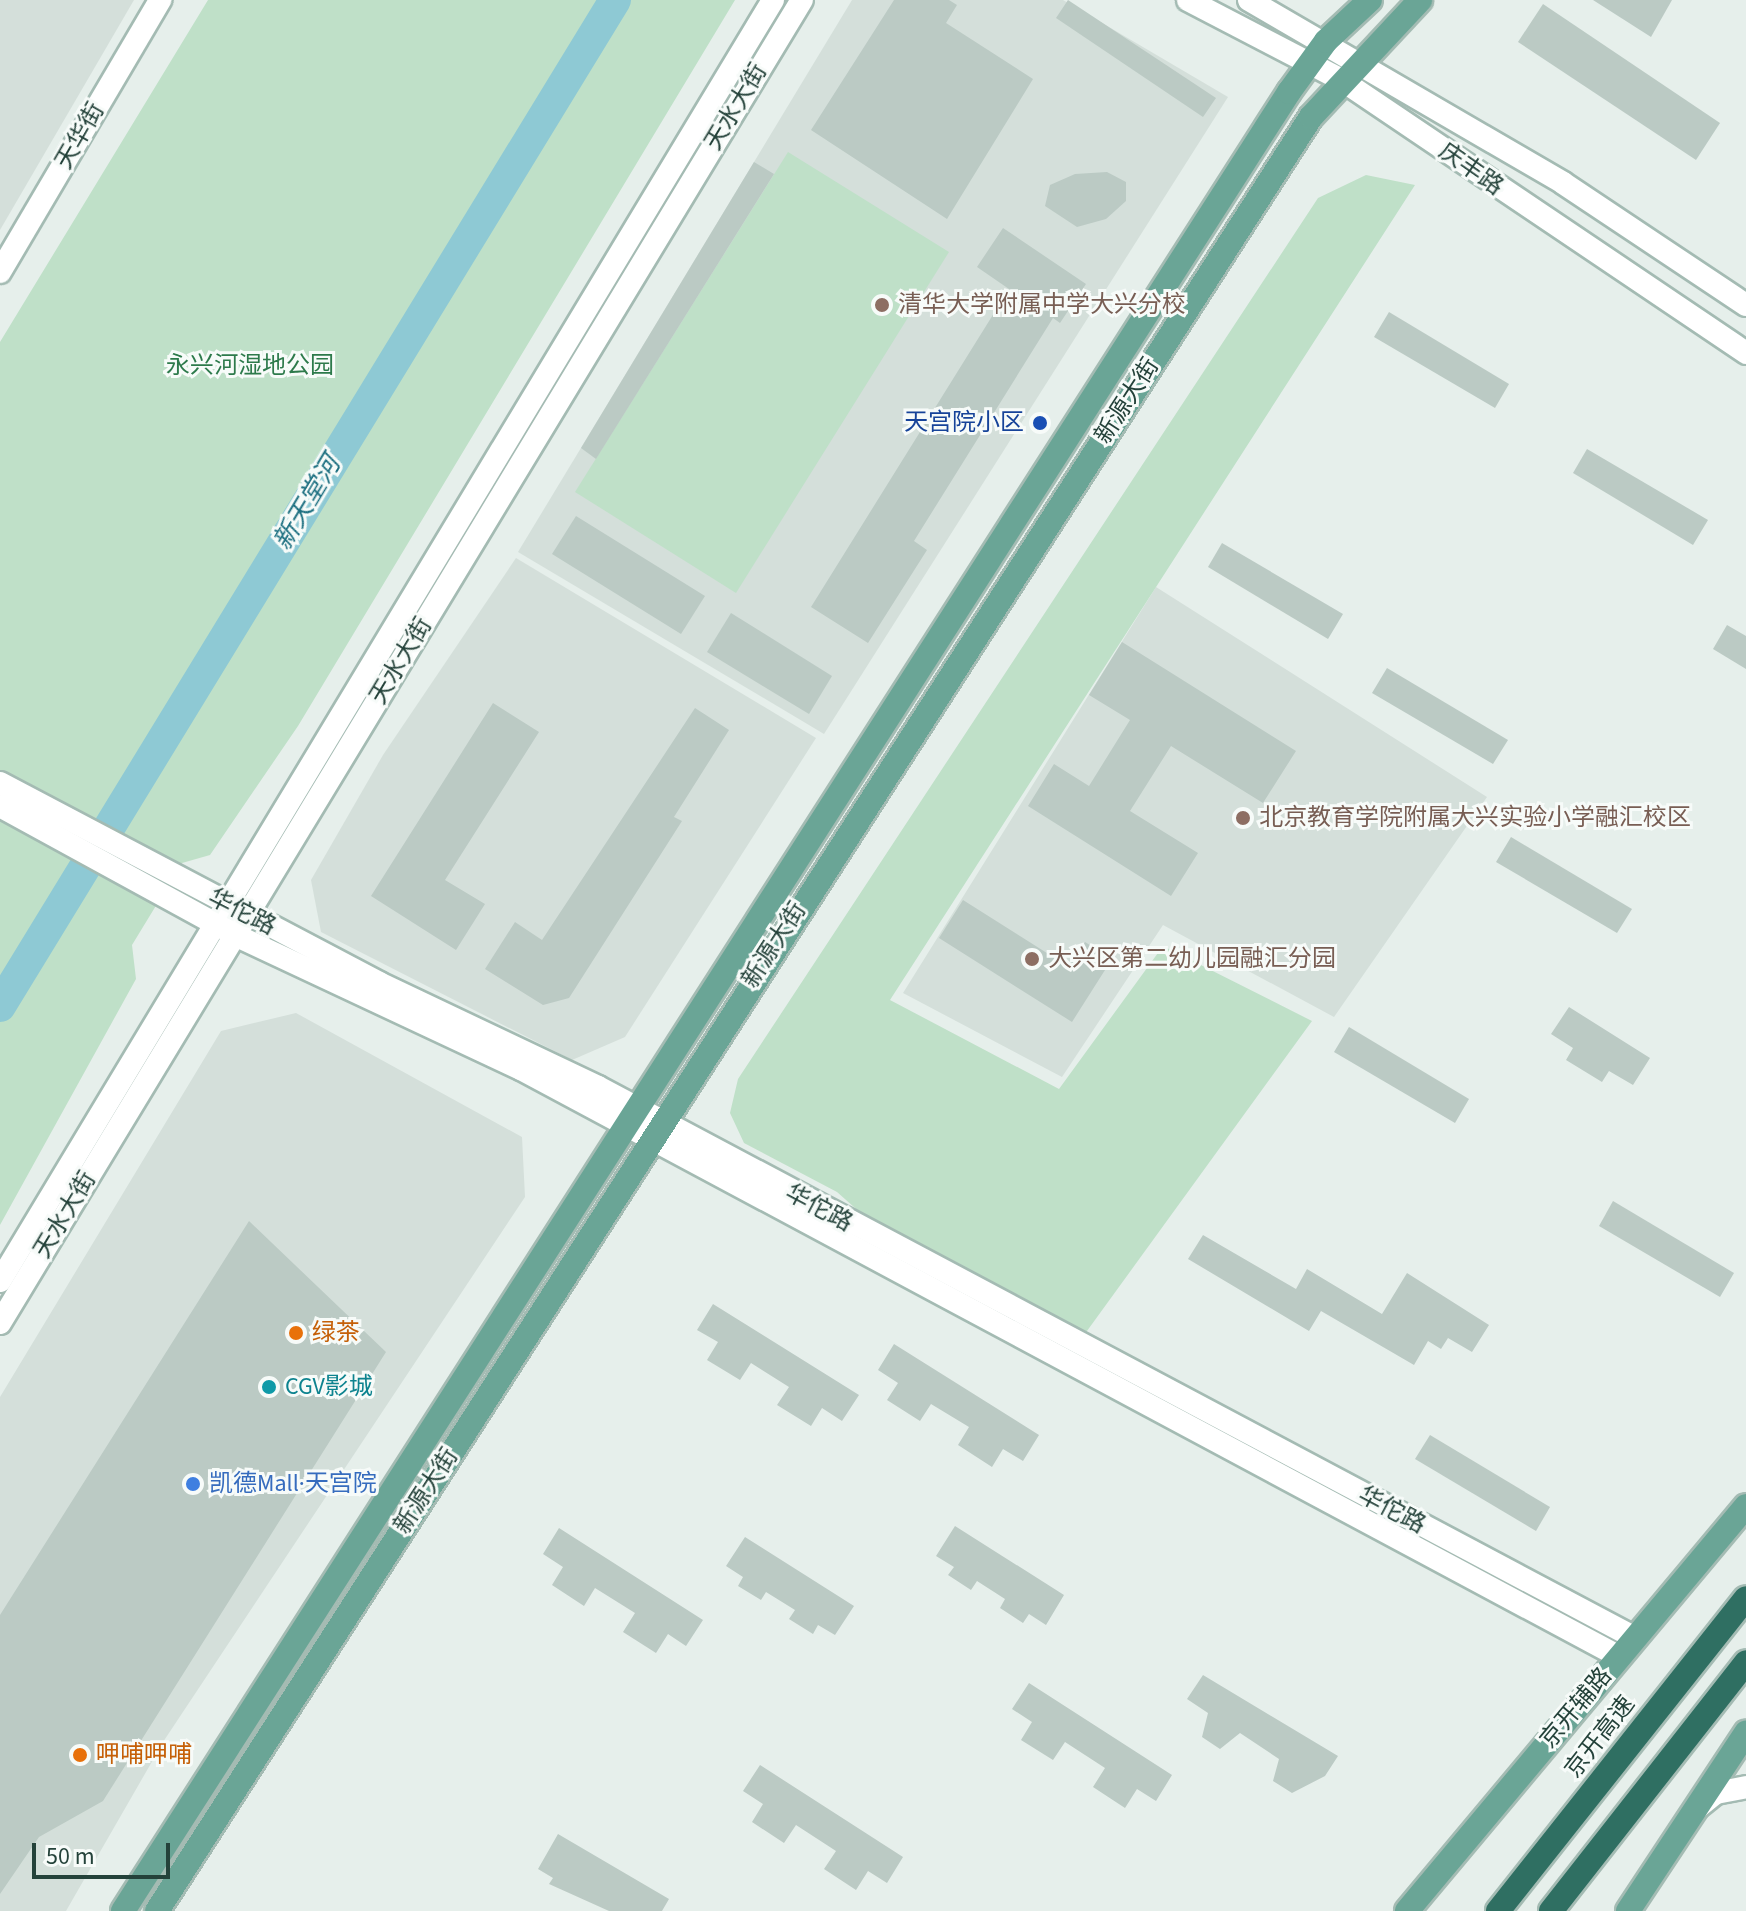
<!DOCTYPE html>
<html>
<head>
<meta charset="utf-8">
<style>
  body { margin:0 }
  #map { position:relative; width:1746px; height:1911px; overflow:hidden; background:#e6efeb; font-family:"Source Sans 3","Noto Sans SC",sans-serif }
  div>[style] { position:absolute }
  .built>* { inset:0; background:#d4dfda }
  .green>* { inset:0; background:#bfe0c8 }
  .river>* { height:32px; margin:-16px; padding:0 16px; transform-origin:16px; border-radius:16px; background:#8ec9d4 }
  .building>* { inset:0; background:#bbcac4 }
  .roads { filter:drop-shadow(2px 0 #a4bbb3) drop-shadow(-2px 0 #a4bbb3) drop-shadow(0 2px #a4bbb3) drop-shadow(0 -2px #a4bbb3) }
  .secondary>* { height:22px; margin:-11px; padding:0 11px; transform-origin:11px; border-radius:11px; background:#fff }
  .primary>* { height:24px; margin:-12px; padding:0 12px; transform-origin:12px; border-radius:12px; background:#6aa596 }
  .highway>* { height:24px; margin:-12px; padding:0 12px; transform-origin:12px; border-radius:12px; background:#2f6f62 }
  .dots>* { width:22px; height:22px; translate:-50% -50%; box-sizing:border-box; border:4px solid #f7fbf9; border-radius:50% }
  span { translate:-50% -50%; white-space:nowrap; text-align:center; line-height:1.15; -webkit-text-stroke:6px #f7fbf9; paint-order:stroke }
  .street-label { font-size:24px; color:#24423a }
  .education-label { font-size:24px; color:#785e54 }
  .left { translate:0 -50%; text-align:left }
  .park-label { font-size:24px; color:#2d7a4b }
  .transit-label { font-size:24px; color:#164399 }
  .right { translate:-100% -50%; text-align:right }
  .food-label { font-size:24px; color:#c56008 }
  .culture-label { font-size:24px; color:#0d838f }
  .shop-label { font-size:24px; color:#366cbe }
  .water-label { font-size:26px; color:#1c6f80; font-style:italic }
  .scale { position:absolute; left:32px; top:1843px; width:138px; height:36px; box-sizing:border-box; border:4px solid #24423a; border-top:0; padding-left:10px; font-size:24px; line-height:28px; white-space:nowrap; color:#24423a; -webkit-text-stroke:6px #f7fbf9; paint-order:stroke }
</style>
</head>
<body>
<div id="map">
  <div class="built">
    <div style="clip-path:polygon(0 0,134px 0,0 230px)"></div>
    <div style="clip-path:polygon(852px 0,1063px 0,1228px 97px,824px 734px,518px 552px)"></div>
    <div style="clip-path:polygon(516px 558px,816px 738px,625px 1037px,572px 1060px,321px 932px,311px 880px,383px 755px)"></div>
    <div style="clip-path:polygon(1156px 587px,1487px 797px,1334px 1017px,1163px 925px,1062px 1077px,903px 993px)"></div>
    <div style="clip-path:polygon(296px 1013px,522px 1137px,525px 1197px,165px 1739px,66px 1911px,0 1911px,0 1397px,221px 1031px)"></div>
  </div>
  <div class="green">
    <div style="clip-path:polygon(208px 0,735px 0,298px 726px,210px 855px,182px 863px,132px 945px,136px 979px,0 1225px,0 342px)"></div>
    <div style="clip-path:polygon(788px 152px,949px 252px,736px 593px,575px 492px)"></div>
    <div style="clip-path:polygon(1366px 175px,1415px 185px,890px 1000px,1059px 1089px,1163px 946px,1312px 1021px,1079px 1342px,906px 1253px,837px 1192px,744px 1143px,730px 1113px,738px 1079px,1318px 198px)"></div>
  </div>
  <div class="river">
    <div style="left:0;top:1006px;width:1179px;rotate:-58.56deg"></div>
  </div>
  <div class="building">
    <div style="clip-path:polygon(894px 0,949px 0,957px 5px,946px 23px,1033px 79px,947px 219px,811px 130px)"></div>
    <div style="clip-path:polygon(1068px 0,1216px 98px,1203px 117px,1056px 18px)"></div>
    <div style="clip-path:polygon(1593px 0,1672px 0,1651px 37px)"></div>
    <div style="clip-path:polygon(1543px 4px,1720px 123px,1696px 160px,1518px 42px)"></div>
    <div style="clip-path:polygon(754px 162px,774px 174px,596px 459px,581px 448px)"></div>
    <div style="clip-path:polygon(1107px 172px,1126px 182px,1126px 201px,1106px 219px,1077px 227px,1045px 206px,1050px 185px,1075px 174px)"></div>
    <div style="clip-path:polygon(1003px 228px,1086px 284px,1060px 323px,1053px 318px,914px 541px,927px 550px,868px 643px,811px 607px,1009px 289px,977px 267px)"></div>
    <div style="clip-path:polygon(1389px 312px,1509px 384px,1495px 408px,1374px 337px)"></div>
    <div style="clip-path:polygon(1587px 449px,1708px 520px,1693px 545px,1573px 473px)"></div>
    <div style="clip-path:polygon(576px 516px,705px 596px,681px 634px,552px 554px)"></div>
    <div style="clip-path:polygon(1222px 543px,1343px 614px,1328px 639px,1208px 567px)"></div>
    <div style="clip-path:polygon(731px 613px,832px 676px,809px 714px,707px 652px)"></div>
    <div style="clip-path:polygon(1727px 625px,1746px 636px,1746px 669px,1713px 649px)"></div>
    <div style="clip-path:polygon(1122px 642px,1296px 751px,1263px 803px,1171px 746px,1130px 811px,1198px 853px,1171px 896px,1028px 806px,1054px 764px,1089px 786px,1130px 720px,1089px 695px)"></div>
    <div style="clip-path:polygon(1387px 668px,1508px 740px,1493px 764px,1372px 693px)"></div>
    <div style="clip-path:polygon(493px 703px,539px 732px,445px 880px,485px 904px,456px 950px,371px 896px)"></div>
    <div style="clip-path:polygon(695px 708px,729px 730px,674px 817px,682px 821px,569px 998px,543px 1005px,485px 969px,515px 922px,542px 940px)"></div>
    <div style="clip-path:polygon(1511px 837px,1632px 909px,1617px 933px,1496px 862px)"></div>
    <div style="clip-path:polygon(963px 900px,1069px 967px,1085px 942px,1112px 959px,1072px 1022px,939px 938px)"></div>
    <div style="clip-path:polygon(1569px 1007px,1650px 1058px,1633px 1085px,1609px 1071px,1602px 1082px,1566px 1060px,1573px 1048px,1551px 1034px)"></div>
    <div style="clip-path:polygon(1349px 1027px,1469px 1099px,1455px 1123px,1334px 1052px)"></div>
    <div style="clip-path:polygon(1613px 1201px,1734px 1273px,1720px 1297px,1599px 1226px)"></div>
    <div style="clip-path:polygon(249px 1221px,386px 1352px,103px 1801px,39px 1837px,0 1894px,0 1615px)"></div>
    <div style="clip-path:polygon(1203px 1235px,1296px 1289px,1307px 1269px,1382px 1314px,1407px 1273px,1489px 1325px,1472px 1352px,1448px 1338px,1441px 1349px,1428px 1341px,1414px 1365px,1321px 1311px,1309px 1331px,1188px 1259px)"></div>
    <div style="clip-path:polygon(713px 1304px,859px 1395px,842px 1421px,822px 1408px,811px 1426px,777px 1405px,789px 1387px,751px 1363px,740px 1380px,707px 1360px,718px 1342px,697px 1330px)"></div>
    <div style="clip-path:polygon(894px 1344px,1039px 1435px,1023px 1461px,1003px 1449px,992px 1467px,958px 1445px,969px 1427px,931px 1404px,920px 1421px,887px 1400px,898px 1383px,878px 1370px)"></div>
    <div style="clip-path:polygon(1430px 1435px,1550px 1507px,1536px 1531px,1415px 1459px)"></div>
    <div style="clip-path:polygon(955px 1526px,1064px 1595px,1046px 1625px,1029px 1614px,1023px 1623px,1000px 1608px,1005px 1599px,977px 1581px,971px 1590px,948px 1575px,954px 1567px,936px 1556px)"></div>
    <div style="clip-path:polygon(559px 1528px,703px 1620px,686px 1646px,668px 1634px,656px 1653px,623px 1632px,635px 1613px,595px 1588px,584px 1606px,552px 1585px,563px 1567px,543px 1554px)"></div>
    <div style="clip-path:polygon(745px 1537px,854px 1606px,835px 1635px,818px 1625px,813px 1634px,789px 1619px,795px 1610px,766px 1592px,761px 1600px,738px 1586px,743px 1577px,726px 1566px)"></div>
    <div style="clip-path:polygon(1203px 1675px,1338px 1756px,1325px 1776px,1292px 1793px,1273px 1781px,1279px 1759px,1240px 1733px,1220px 1749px,1202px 1737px,1208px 1713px,1187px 1699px)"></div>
    <div style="clip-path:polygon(1029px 1683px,1172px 1775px,1156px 1801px,1137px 1789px,1125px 1808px,1093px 1787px,1105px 1768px,1065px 1742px,1053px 1760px,1021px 1740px,1032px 1722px,1012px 1709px)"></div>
    <div style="clip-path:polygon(760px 1765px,903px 1857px,887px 1883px,868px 1871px,856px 1890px,824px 1869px,836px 1851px,796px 1825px,784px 1843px,752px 1822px,763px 1804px,743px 1791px)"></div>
    <div style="clip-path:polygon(558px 1834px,669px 1899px,662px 1911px,609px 1911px,549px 1884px,553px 1878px,538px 1869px)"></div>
  </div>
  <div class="roads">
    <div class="secondary">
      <div style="left:1188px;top:0;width:171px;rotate:27.5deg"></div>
      <div style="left:1340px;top:79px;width:490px;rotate:34deg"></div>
      <div style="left:1249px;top:0;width:363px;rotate:30.2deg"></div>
      <div style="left:1563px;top:183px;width:220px;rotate:33.7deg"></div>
      <div style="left:0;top:272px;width:316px;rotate:-59.5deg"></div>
      <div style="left:0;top:783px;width:429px;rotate:27.8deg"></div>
      <div style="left:379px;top:983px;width:242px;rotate:25.4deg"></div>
      <div style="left:598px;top:1087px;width:1174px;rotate:27.98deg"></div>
      <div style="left:0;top:806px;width:270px;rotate:28.7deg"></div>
      <div style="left:237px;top:936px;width:314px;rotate:25.1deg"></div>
      <div style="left:521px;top:1069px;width:1246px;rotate:28.15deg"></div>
      <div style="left:0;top:1281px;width:1496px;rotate:-58.89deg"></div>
      <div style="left:0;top:1323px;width:1547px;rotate:-58.78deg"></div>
      <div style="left:1696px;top:1809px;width:26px;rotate:-39deg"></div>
      <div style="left:1716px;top:1793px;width:31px;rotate:-11deg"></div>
    </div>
    <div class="primary">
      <div style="left:123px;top:1911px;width:2161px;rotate:-57.34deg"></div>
      <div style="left:1289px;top:92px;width:63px;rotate:-54deg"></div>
      <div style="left:1326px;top:41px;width:60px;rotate:-43deg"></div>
      <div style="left:157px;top:1911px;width:2133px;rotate:-57.25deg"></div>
      <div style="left:1311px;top:117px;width:160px;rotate:-47deg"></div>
      <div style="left:1407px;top:1911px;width:528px;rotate:-50.07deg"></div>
      <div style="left:1628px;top:1911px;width:214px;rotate:-56.5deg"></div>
    </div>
    <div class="highway">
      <div style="left:1498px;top:1911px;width:399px;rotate:-51.6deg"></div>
      <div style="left:1551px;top:1911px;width:316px;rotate:-51.9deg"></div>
    </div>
  </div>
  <div class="dots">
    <div style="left:882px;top:305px;background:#8d6e63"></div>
    <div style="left:1040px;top:423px;background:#1a4fb4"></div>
    <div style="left:1243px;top:818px;background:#8d6e63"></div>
    <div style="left:1032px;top:959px;background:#8d6e63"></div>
    <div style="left:296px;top:1333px;background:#e8710a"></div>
    <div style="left:269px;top:1387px;background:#0f9aa8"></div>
    <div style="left:193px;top:1484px;background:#3f7fe0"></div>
    <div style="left:80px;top:1755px;background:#e8710a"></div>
  </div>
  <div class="street-label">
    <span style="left:736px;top:107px;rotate:-59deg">天水大街</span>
    <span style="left:80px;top:136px;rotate:-60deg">天华街</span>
    <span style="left:1471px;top:169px;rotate:35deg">庆丰路</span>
    <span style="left:1127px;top:401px;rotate:-57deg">新源大街</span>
    <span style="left:401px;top:661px;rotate:-59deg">天水大街</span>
    <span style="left:242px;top:912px;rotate:27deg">华佗路</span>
    <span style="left:774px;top:945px;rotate:-57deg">新源大街</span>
    <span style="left:819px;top:1208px;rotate:28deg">华佗路</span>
    <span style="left:65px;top:1215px;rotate:-59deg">天水大街</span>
    <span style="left:426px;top:1491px;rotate:-57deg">新源大街</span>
    <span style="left:1392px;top:1510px;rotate:28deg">华佗路</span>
    <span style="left:1576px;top:1708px;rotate:-50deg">京开辅路</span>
    <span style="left:1600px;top:1737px;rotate:-52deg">京开高速</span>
  </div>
  <div class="education-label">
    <span class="left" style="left:898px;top:305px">清华大学附属中学大兴分校</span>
    <span class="left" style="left:1259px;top:818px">北京教育学院附属大兴实验小学融汇校区</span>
    <span class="left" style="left:1048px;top:959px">大兴区第二幼儿园融汇分园</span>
  </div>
  <div class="park-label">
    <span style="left:250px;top:366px">永兴河湿地公园</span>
  </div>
  <div class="transit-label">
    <span class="right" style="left:1024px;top:423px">天宫院小区</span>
  </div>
  <div class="food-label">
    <span class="left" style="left:312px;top:1333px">绿茶</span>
    <span class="left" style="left:96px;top:1755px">呷哺呷哺</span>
  </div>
  <div class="culture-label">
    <span class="left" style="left:285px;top:1387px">CGV影城</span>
  </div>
  <div class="shop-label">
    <span class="left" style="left:209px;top:1484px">凯德Mall·天宫院</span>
  </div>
  <div class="water-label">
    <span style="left:307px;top:503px;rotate:-59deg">新天堂河</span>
  </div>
  <div class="scale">50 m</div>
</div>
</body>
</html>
